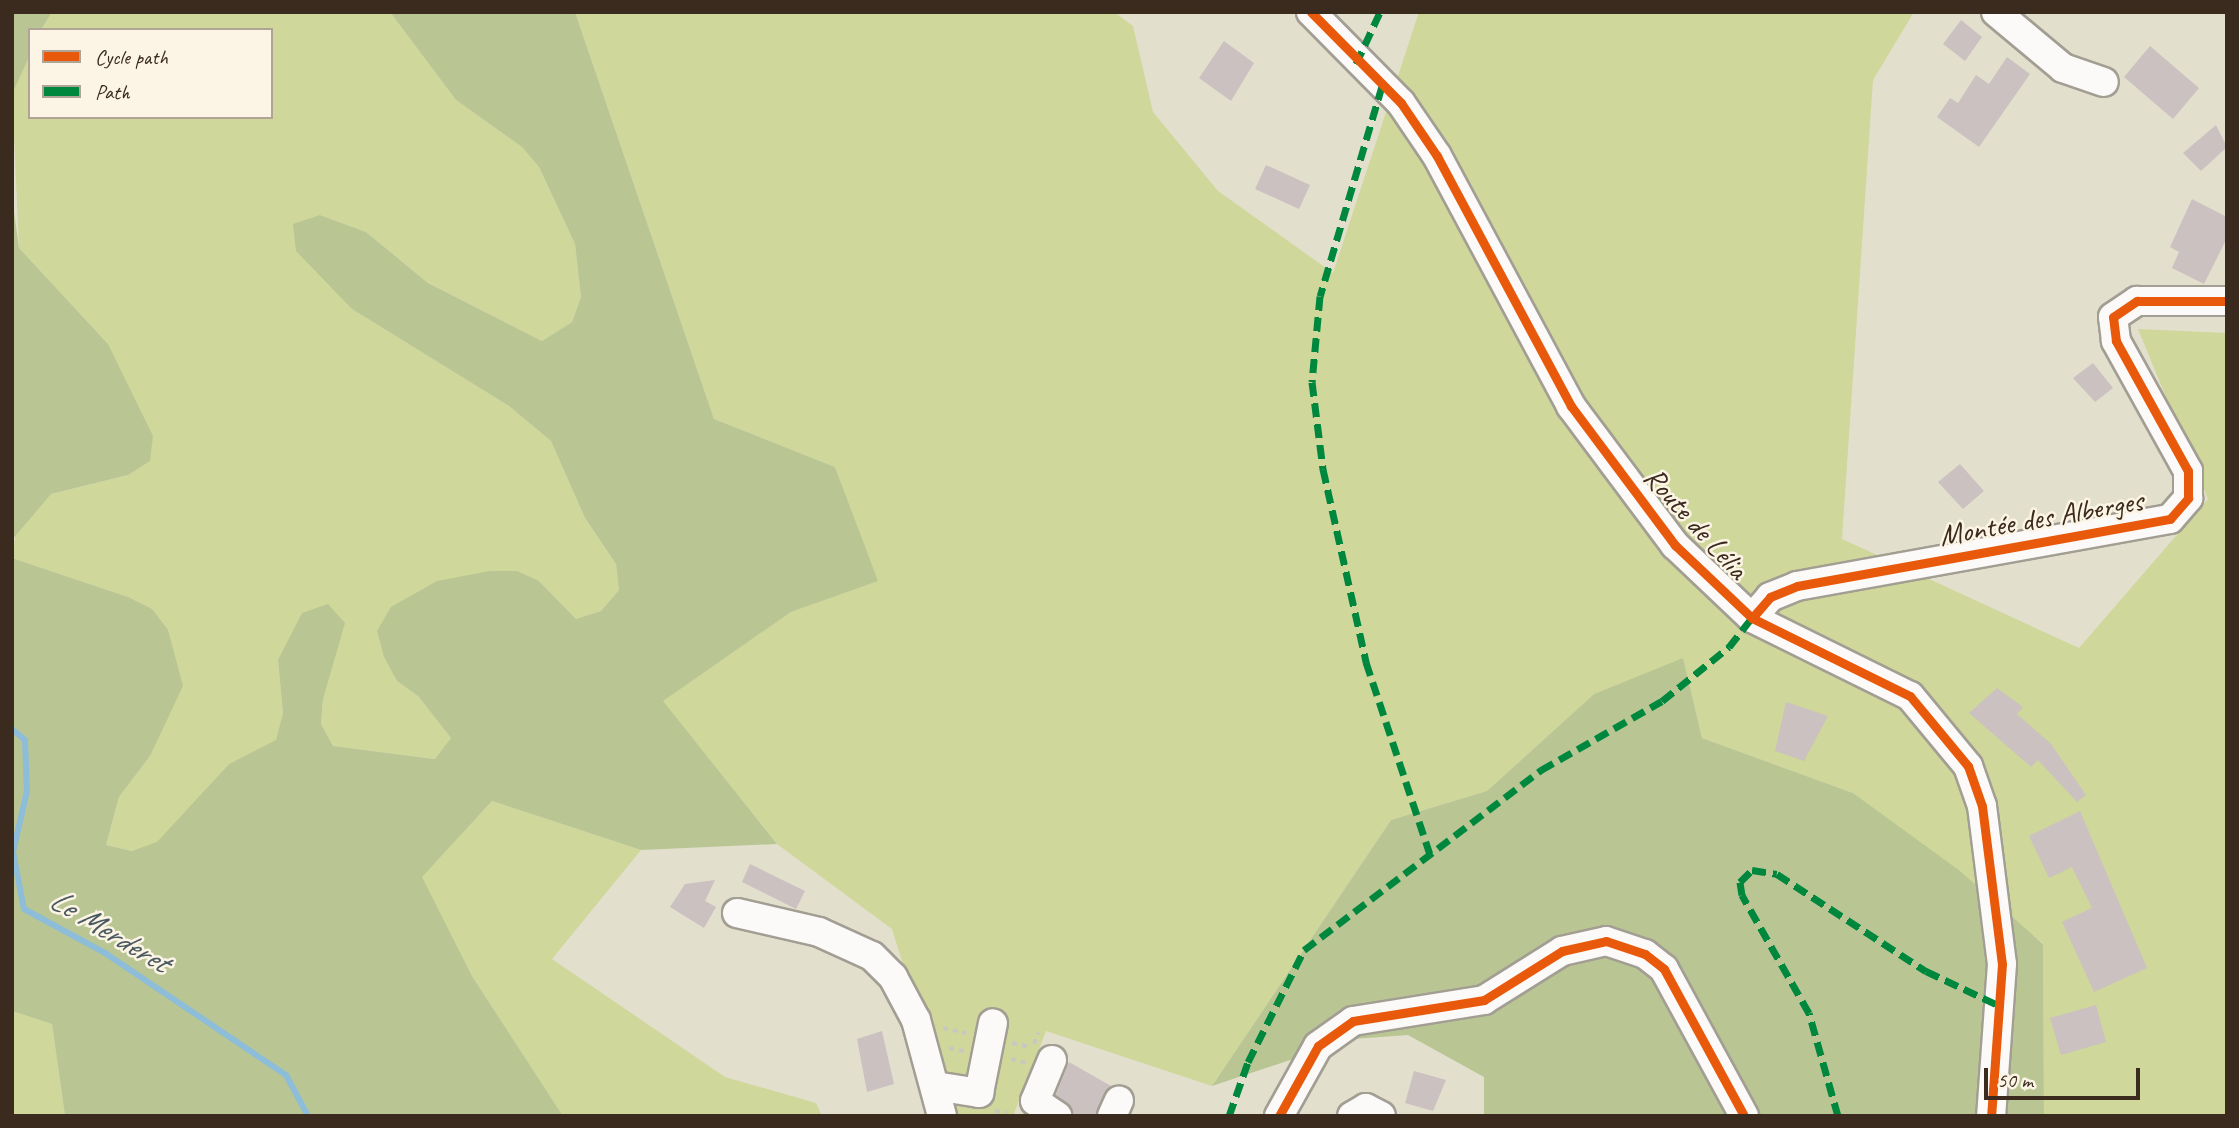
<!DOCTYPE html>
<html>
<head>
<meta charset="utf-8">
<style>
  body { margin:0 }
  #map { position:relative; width:2239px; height:1128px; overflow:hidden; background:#e3dfcd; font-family:Caveat,sans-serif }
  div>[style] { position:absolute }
  .green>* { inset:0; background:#cfd79b }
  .forest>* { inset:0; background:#b9c693 }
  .stream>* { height:6px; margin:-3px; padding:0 3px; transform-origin:3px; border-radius:3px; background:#8dbdd9 }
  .building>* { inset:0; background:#cac1c0 }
  .path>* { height:3.5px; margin-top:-1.75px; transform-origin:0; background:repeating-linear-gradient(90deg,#cac7c2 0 5px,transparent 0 10px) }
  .roads { filter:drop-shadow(2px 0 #a39e93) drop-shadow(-2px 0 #a39e93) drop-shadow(0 2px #a39e93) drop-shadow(0 -2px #a39e93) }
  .minor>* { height:28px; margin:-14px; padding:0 14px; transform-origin:14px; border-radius:14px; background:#fbfaf8 }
  .quiet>* { height:7px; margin-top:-3.5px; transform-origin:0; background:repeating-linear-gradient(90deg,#00873e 0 14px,transparent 0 21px) }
  .cycleway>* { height:9px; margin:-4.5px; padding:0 4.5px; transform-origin:4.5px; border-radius:4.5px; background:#e8590c }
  span { translate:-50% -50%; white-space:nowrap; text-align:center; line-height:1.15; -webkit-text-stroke:5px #fcf5e5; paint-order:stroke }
  .street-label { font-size:30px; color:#3b2a1e }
  .water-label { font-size:32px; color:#4b5961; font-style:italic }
  .frame { position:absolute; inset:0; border:14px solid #3b2a1e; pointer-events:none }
  .legend { position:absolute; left:28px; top:28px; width:245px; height:91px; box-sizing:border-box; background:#fcf5e5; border:2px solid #afa495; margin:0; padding:9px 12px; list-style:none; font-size:21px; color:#3b2a1e }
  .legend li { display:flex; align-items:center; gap:14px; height:35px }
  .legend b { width:35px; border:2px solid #afa495 }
  .scale { position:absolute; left:1984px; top:1068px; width:156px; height:32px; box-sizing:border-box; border:4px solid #3b2a1e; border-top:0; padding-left:9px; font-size:21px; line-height:24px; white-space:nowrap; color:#3b2a1e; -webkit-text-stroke:5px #fcf5e5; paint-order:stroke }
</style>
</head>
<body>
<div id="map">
  <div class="green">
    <div style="clip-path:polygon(52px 12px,390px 12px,456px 100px,522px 147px,539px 167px,575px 244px,581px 297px,572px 322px,542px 341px,428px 283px,366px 232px,320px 215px,352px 309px,509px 406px,551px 441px,585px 518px,616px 564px,619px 590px,601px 611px,576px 619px,539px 581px,377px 631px,397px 681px,418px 696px,451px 738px,436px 759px,333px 746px,321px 724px,323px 699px,278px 660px,283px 713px,276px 741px,229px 764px,157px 843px,132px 851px,106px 845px,119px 797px,150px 756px,128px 597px,12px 558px,16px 531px,51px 494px,128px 475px,108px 344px,19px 248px,12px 92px,30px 55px,30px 117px,271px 117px,271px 30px,41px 30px)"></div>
    <div style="clip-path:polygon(575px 12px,1114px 12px,1133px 26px,1153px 112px,1218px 191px,1333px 273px,1419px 12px,1914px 12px,1873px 80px,1842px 539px,2079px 648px,2208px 499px,2138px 329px,2227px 333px,2227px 1116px,2044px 1116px,2043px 943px,1853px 793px,1702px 738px,1683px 659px,1594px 694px,1487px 791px,1391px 820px,1212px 1086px,1046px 1031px,1013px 1116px,950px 1116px,892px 929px,777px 844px,662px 701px,791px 612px,877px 581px,835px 467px,714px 419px)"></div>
    <div style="clip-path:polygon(492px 801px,641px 850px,552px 959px,725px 1077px,816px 1103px,822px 1116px,563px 1116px,472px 976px,421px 877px)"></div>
    <div style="clip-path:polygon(12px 1011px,52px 1024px,65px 1116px,12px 1116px)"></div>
  </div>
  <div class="forest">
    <div style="clip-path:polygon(12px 12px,52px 12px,41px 30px,30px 30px,30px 55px,12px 94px)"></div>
    <div style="clip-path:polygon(390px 12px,575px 12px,714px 419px,835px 467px,878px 581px,791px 612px,663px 701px,777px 844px,641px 850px,492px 801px,422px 877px,472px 976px,563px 1116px,65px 1116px,52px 1024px,12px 1011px,12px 558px,128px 597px,152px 609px,168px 630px,183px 686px,150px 756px,119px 797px,106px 845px,132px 851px,157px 842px,229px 764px,276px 740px,283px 713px,278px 660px,302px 613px,328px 604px,345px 623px,323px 699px,321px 724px,333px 746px,435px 759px,451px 738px,418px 696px,397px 681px,384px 657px,377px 631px,391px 607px,437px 581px,490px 571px,517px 571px,539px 581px,576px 619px,601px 611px,619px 590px,616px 564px,585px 518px,551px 441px,509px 406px,352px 309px,296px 251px,293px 224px,320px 215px,366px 232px,428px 283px,542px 341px,572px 322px,581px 297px,575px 244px,539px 167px,522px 147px,456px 100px)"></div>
    <div style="clip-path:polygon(12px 197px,19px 248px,108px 344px,153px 436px,150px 461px,128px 475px,51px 494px,12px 540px)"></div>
    <div style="clip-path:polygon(1683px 658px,1702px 738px,1853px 793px,1960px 871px,2043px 944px,2044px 1116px,1484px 1116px,1484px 1077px,1408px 1035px,1353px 1039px,1212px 1086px,1391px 820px,1487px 791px,1594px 694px)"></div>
  </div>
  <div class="stream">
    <div style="left:12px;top:729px;width:17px;rotate:40deg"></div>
    <div style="left:25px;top:740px;width:51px;rotate:87.8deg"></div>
    <div style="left:27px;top:791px;width:63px;rotate:102.9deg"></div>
    <div style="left:13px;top:852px;width:58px;rotate:79.1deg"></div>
    <div style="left:24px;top:909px;width:92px;rotate:28.5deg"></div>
    <div style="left:105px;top:953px;width:218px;rotate:34deg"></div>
    <div style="left:286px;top:1075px;width:47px;rotate:61.8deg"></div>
  </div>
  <div class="building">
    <div style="clip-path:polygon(1961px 20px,1982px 37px,1965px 61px,1943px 44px)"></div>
    <div style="clip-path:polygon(1224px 41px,1254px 63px,1231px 101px,1199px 78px)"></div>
    <div style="clip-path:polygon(2150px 46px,2199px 88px,2173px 119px,2124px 77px)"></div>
    <div style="clip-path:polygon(2007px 57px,2030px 74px,1979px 147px,1937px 117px,1950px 98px,1958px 103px,1976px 75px,1989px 84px)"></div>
    <div style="clip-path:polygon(2216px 125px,2227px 147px,2201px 171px,2183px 153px)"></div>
    <div style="clip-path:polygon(1266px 165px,1310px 185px,1299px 209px,1255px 189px)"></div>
    <div style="clip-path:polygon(2192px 199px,2227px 217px,2227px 238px,2204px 284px,2172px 268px,2179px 252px,2170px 247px)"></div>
    <div style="clip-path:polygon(2093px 363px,2113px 388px,2095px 402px,2073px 378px)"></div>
    <div style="clip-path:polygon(1960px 464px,1984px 491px,1963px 509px,1938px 482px)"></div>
    <div style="clip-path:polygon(1997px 688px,2023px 707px,2017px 714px,2051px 744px,2086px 795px,2077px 802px,2038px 760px,2031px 767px,1969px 713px)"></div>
    <div style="clip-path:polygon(1786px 702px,1828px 716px,1804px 761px,1775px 751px)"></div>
    <div style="clip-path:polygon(2080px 811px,2147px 968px,2094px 992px,2062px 922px,2092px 908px,2072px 867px,2049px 878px,2029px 836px)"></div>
    <div style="clip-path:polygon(750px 864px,805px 891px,796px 909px,742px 882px)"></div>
    <div style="clip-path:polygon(715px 880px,705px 901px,716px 907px,704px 928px,670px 907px,685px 884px)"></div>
    <div style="clip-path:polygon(2096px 1005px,2106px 1042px,2061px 1055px,2050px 1018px)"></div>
    <div style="clip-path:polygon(882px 1031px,894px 1084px,867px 1092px,857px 1039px)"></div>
    <div style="clip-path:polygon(1069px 1062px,1111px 1086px,1096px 1116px,1074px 1116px,1056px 1095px)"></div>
    <div style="clip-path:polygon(1414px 1071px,1446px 1080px,1433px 1111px,1405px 1103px)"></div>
  </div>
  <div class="path">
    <div style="left:943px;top:1028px;width:24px;rotate:12deg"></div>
    <div style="left:1012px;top:1043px;width:19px;rotate:12deg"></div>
    <div style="left:1034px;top:1044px;width:12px;rotate:-70deg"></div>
    <div style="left:949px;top:1048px;width:16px;rotate:11deg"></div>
    <div style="left:1011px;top:1059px;width:16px;rotate:14deg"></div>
    <div style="left:995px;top:1111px;width:12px;rotate:9deg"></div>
  </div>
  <div class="roads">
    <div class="minor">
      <div style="left:1311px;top:12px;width:128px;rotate:45.3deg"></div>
      <div style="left:1401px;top:103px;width:64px;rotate:55.8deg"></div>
      <div style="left:1437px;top:156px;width:284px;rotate:61.8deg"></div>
      <div style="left:1571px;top:406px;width:174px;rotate:53.2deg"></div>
      <div style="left:1675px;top:545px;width:106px;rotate:43.5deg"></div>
      <div style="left:1752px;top:618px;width:176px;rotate:26.3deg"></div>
      <div style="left:1910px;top:696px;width:91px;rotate:50.4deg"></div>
      <div style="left:1968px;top:766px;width:42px;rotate:70.7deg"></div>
      <div style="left:1982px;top:806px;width:159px;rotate:82.8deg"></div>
      <div style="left:2002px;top:964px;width:152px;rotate:94.1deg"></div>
      <div style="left:1996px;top:12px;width:87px;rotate:39.9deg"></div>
      <div style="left:2063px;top:68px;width:43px;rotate:18.9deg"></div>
      <div style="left:1752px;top:618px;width:28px;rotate:-49deg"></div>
      <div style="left:1770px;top:597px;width:29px;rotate:-22deg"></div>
      <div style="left:1797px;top:586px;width:379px;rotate:-10.2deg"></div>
      <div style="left:2170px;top:519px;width:28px;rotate:-49deg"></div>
      <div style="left:2188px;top:498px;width:27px;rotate:-90deg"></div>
      <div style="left:2188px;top:471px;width:149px;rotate:-119deg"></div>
      <div style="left:2116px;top:341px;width:24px;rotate:-97deg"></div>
      <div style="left:2113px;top:317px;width:29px;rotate:-34deg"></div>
      <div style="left:2137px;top:301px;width:90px"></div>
      <div style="left:737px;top:913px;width:84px;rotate:13deg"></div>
      <div style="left:819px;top:932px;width:58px;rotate:24.4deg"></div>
      <div style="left:872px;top:956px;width:30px;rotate:45deg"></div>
      <div style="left:893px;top:977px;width:49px;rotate:61.9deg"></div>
      <div style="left:916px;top:1020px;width:99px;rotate:74.8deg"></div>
      <div style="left:1052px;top:1060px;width:44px;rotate:112.5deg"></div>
      <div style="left:1035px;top:1101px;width:27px;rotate:34deg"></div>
      <div style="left:935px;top:1086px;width:45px;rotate:9deg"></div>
      <div style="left:979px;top:1093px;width:71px;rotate:-78.7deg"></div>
      <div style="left:1112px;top:1116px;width:17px;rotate:-66deg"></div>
      <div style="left:1279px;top:1116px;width:80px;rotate:-60.9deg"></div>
      <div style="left:1318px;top:1046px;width:43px;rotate:-35.5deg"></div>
      <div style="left:1353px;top:1021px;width:133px;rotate:-9.1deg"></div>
      <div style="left:1484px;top:1000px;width:92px;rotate:-32.1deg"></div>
      <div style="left:1562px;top:951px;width:45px;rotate:-12.8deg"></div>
      <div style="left:1606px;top:941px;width:41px;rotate:18.4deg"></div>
      <div style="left:1645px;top:954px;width:24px;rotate:38deg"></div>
      <div style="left:1664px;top:969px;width:167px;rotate:61.4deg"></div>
      <div style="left:1352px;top:1116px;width:16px;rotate:-30deg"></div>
      <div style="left:1366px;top:1108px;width:17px;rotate:28deg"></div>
    </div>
  </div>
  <div class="quiet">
    <div style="left:1356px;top:64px;width:57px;rotate:-65.2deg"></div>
    <div style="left:1382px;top:86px;width:219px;rotate:106.4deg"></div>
    <div style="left:1320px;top:296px;width:86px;rotate:95.3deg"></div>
    <div style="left:1312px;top:382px;width:88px;rotate:82.8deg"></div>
    <div style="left:1323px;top:469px;width:198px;rotate:77.4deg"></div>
    <div style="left:1366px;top:662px;width:202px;rotate:71.6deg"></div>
    <div style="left:1229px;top:1116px;width:57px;rotate:-70.6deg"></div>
    <div style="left:1248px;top:1062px;width:125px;rotate:-63.4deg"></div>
    <div style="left:1304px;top:950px;width:298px;rotate:-37.2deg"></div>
    <div style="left:1541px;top:770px;width:139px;rotate:-29.7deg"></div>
    <div style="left:1662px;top:701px;width:86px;rotate:-38.9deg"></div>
    <div style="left:1729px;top:647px;width:37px;rotate:-52deg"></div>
    <div style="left:1838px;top:1116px;width:107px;rotate:-105.7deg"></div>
    <div style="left:1809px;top:1013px;width:136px;rotate:-119.6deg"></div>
    <div style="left:1742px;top:895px;width:13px;rotate:-99deg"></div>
    <div style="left:1740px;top:882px;width:17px;rotate:-45deg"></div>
    <div style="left:1752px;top:870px;width:25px;rotate:9deg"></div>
    <div style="left:1777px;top:874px;width:178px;rotate:33.1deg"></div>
    <div style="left:1926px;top:971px;width:84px;rotate:25.3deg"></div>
  </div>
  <div class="cycleway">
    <div style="left:1311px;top:12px;width:128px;rotate:45.3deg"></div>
    <div style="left:1401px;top:103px;width:64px;rotate:55.8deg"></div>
    <div style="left:1437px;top:156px;width:284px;rotate:61.8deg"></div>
    <div style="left:1571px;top:406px;width:174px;rotate:53.2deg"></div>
    <div style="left:1675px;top:545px;width:106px;rotate:43.5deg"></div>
    <div style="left:1752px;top:618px;width:176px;rotate:26.3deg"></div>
    <div style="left:1910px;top:696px;width:91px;rotate:50.4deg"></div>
    <div style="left:1968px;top:766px;width:42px;rotate:70.7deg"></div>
    <div style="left:1982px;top:806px;width:159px;rotate:82.8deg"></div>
    <div style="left:2002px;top:964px;width:152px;rotate:94.1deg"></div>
    <div style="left:1752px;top:618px;width:28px;rotate:-49deg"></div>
    <div style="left:1770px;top:597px;width:29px;rotate:-22deg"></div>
    <div style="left:1797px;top:586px;width:379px;rotate:-10.2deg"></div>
    <div style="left:2170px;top:519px;width:28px;rotate:-49deg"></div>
    <div style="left:2188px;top:498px;width:27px;rotate:-90deg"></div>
    <div style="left:2188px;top:471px;width:149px;rotate:-119deg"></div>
    <div style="left:2116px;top:341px;width:24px;rotate:-97deg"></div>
    <div style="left:2113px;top:317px;width:29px;rotate:-34deg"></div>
    <div style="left:2137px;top:301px;width:90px"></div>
    <div style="left:1279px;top:1116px;width:80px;rotate:-60.9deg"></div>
    <div style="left:1318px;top:1046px;width:43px;rotate:-35.5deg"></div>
    <div style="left:1353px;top:1021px;width:133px;rotate:-9.1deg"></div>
    <div style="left:1484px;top:1000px;width:92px;rotate:-32.1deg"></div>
    <div style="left:1562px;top:951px;width:45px;rotate:-12.8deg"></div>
    <div style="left:1606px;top:941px;width:41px;rotate:18.4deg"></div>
    <div style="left:1645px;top:954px;width:24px;rotate:38deg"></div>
    <div style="left:1664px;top:969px;width:167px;rotate:61.4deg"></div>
  </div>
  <div class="street-label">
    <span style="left:2041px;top:518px;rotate:-10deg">Montée des Alberges</span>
    <span style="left:1696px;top:523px;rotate:48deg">Route de Lélia</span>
  </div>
  <div class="water-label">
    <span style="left:109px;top:931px;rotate:31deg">Le Merderet</span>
  </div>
  <div class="frame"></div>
  <ul class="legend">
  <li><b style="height:9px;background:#e8590c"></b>Cycle path</li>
  <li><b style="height:9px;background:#00873e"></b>Path</li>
  </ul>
  <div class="scale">50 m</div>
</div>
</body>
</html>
